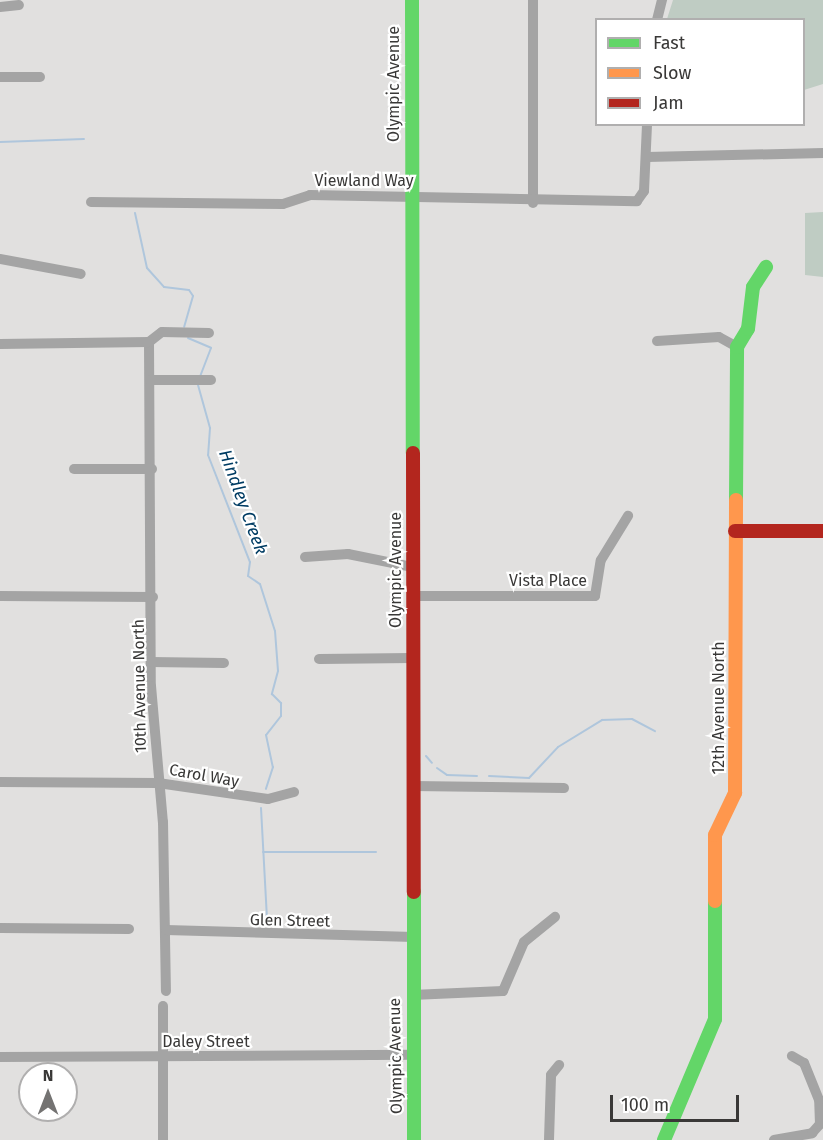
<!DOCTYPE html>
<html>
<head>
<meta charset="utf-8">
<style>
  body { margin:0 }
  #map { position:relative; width:823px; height:1140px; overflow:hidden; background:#e1e0df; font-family:"Fira Sans",sans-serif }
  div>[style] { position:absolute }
  .green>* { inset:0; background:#bfccc3 }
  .stream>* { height:2px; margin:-1px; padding:0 1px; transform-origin:1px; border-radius:1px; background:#afc6dc }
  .street>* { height:10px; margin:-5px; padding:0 5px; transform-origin:5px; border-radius:5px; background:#a4a4a4 }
  .fast>* { height:14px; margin:-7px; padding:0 7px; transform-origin:7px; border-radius:7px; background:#63d668 }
  .slow>* { height:14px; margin:-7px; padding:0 7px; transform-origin:7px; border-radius:7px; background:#ff974d }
  .jam>* { height:14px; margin:-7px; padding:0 7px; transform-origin:7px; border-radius:7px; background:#b3261e }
  span { translate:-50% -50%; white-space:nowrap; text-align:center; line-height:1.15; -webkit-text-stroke:4.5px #fff; paint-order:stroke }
  .street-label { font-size:16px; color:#393837 }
  .water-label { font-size:18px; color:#003c63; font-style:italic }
  .legend { position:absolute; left:595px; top:18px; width:210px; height:108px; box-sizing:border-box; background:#fff; border:2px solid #b0afaf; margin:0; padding:8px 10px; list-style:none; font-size:18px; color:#393837 }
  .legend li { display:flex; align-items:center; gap:12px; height:30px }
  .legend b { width:30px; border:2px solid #b0afaf }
  .north { position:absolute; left:18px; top:1062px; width:60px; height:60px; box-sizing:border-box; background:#fff; border:2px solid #b0afaf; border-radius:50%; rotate:0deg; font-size:16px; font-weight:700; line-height:24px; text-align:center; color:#393837 }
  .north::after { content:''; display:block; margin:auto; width:21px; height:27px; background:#747372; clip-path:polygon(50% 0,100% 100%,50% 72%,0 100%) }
  .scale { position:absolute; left:610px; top:1095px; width:129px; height:27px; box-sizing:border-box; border:3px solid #393837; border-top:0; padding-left:8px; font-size:18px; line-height:21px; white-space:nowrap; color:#393837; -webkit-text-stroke:4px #fff; paint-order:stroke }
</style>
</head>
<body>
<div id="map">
  <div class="green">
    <div style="clip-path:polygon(673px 0,823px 0,823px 84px,804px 90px,804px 20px,667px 19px)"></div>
    <div style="clip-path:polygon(823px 212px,823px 277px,805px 275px,805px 213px)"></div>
  </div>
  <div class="stream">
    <div style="left:0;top:142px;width:84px;rotate:-2deg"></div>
    <div style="left:135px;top:213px;width:56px;rotate:77.7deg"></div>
    <div style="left:147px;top:268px;width:25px;rotate:48deg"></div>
    <div style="left:164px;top:287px;width:25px;rotate:7deg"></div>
    <div style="left:189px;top:290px;width:7px;rotate:56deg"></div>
    <div style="left:193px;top:296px;width:32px;rotate:106deg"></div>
    <div style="left:188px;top:338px;width:25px;rotate:23deg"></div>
    <div style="left:211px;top:348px;width:30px;rotate:111deg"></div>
    <div style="left:198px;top:385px;width:45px;rotate:74.4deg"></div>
    <div style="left:210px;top:428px;width:27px;rotate:94deg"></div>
    <div style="left:208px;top:455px;width:115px;rotate:68.6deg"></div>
    <div style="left:250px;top:562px;width:14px;rotate:98deg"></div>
    <div style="left:248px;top:576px;width:14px;rotate:34deg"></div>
    <div style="left:260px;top:584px;width:49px;rotate:72.3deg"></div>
    <div style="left:275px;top:631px;width:40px;rotate:85.7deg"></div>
    <div style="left:278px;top:671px;width:24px;rotate:105deg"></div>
    <div style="left:272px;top:694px;width:13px;rotate:45deg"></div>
    <div style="left:281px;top:703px;width:13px;rotate:90deg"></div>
    <div style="left:281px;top:716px;width:24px;rotate:128deg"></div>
    <div style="left:266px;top:735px;width:33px;rotate:78deg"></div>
    <div style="left:273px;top:767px;width:23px;rotate:108deg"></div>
    <div style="left:426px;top:756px;width:9px;rotate:49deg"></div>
    <div style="left:437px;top:768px;width:12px;rotate:35deg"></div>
    <div style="left:447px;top:775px;width:30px;rotate:2deg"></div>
    <div style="left:489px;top:776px;width:40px;rotate:2.9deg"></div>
    <div style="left:529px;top:778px;width:42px;rotate:-46.9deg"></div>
    <div style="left:558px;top:747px;width:52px;rotate:-31.5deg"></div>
    <div style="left:602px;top:720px;width:30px;rotate:-2deg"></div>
    <div style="left:632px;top:719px;width:26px;rotate:28deg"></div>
    <div style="left:261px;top:808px;width:111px;rotate:86.9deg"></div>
    <div style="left:263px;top:852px;width:113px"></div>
  </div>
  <div class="street">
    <div style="left:533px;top:0;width:203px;rotate:90deg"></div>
    <div style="left:0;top:7px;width:19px;rotate:-6deg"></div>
    <div style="left:657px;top:20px;width:21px;rotate:-76deg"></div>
    <div style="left:0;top:77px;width:40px"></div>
    <div style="left:647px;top:157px;width:176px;rotate:-1.3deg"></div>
    <div style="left:91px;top:202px;width:192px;rotate:0.6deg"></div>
    <div style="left:283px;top:204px;width:28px;rotate:-18deg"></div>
    <div style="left:310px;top:195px;width:327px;rotate:1.1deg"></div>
    <div style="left:637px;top:201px;width:12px;rotate:-55deg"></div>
    <div style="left:644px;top:191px;width:67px;rotate:-87.4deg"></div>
    <div style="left:0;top:259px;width:82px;rotate:10.5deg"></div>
    <div style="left:657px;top:341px;width:62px;rotate:-3.7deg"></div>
    <div style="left:719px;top:337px;width:21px;rotate:29deg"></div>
    <div style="left:149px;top:342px;width:344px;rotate:89.7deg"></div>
    <div style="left:151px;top:686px;width:137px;rotate:85deg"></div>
    <div style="left:163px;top:822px;width:169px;rotate:89deg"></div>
    <div style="left:149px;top:342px;width:16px;rotate:-38deg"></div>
    <div style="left:162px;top:332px;width:47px;rotate:1.2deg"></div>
    <div style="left:0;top:344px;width:149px;rotate:-0.8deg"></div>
    <div style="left:150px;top:380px;width:61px"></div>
    <div style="left:74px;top:469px;width:78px"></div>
    <div style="left:305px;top:557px;width:43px;rotate:-4deg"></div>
    <div style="left:348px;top:554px;width:65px;rotate:11.5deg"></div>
    <div style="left:0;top:596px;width:153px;rotate:0.4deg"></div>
    <div style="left:412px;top:596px;width:183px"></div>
    <div style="left:595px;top:596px;width:36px;rotate:-81deg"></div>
    <div style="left:601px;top:560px;width:52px;rotate:-58.5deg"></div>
    <div style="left:319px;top:659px;width:93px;rotate:-0.6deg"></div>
    <div style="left:151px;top:662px;width:73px;rotate:0.8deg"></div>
    <div style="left:0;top:782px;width:158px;rotate:0.4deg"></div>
    <div style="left:158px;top:783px;width:111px;rotate:8.3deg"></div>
    <div style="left:268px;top:799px;width:27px;rotate:-15deg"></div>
    <div style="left:413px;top:786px;width:151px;rotate:0.8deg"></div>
    <div style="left:0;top:928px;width:129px;rotate:0.4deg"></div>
    <div style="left:166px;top:930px;width:248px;rotate:1.6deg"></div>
    <div style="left:412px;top:995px;width:91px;rotate:-2.5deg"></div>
    <div style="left:503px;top:991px;width:53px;rotate:-66.8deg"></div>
    <div style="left:524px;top:942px;width:40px;rotate:-39deg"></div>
    <div style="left:0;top:1057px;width:412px;rotate:-0.3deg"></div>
    <div style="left:163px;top:1140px;width:134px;rotate:-90deg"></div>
    <div style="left:549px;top:1140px;width:65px;rotate:-88.2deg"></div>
    <div style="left:551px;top:1075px;width:13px;rotate:-51deg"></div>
    <div style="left:774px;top:1140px;width:39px;rotate:-10deg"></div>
    <div style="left:812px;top:1133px;width:12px;rotate:-48deg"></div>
    <div style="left:820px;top:1124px;width:24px;rotate:-92deg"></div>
    <div style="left:819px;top:1100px;width:40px;rotate:-112deg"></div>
    <div style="left:804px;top:1063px;width:14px;rotate:-150deg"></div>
  </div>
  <div class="fast">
    <div style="left:412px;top:0;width:453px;rotate:89.9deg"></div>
    <div style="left:736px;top:500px;width:153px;rotate:-89.6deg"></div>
    <div style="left:737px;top:347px;width:21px;rotate:-59deg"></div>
    <div style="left:748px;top:329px;width:42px;rotate:-83.2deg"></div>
    <div style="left:753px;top:287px;width:24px;rotate:-57deg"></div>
    <div style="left:414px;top:892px;width:248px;rotate:90deg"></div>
    <div style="left:664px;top:1140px;width:131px;rotate:-67.1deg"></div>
    <div style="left:715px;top:1019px;width:118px;rotate:-90deg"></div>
  </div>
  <div class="slow">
    <div style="left:715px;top:901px;width:66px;rotate:-90deg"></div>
    <div style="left:715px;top:835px;width:47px;rotate:-64.5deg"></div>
    <div style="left:735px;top:793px;width:293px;rotate:-89.8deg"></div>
  </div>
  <div class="jam">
    <div style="left:413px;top:453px;width:439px;rotate:89.9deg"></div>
    <div style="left:735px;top:531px;width:88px"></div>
  </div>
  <div class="street-label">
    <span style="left:394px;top:84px;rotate:-90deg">Olympic Avenue</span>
    <span style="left:364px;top:181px">Viewland Way</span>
    <span style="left:396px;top:570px;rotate:-90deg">Olympic Avenue</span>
    <span style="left:548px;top:581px">Vista Place</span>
    <span style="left:140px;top:686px;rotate:-91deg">10th Avenue North</span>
    <span style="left:719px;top:708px;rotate:-90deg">12th Avenue North</span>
    <span style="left:204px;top:776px;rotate:10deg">Carol Way</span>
    <span style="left:290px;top:921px;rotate:1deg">Glen Street</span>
    <span style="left:206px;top:1042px">Daley Street</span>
    <span style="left:396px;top:1056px;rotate:-91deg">Olympic Avenue</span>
  </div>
  <div class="water-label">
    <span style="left:243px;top:502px;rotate:70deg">Hindley Creek</span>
  </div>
  <ul class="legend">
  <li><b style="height:8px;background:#63d668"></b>Fast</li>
  <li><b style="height:8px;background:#ff974d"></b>Slow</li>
  <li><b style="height:8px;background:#b3261e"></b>Jam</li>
  </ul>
  <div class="north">N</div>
  <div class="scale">100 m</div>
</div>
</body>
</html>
